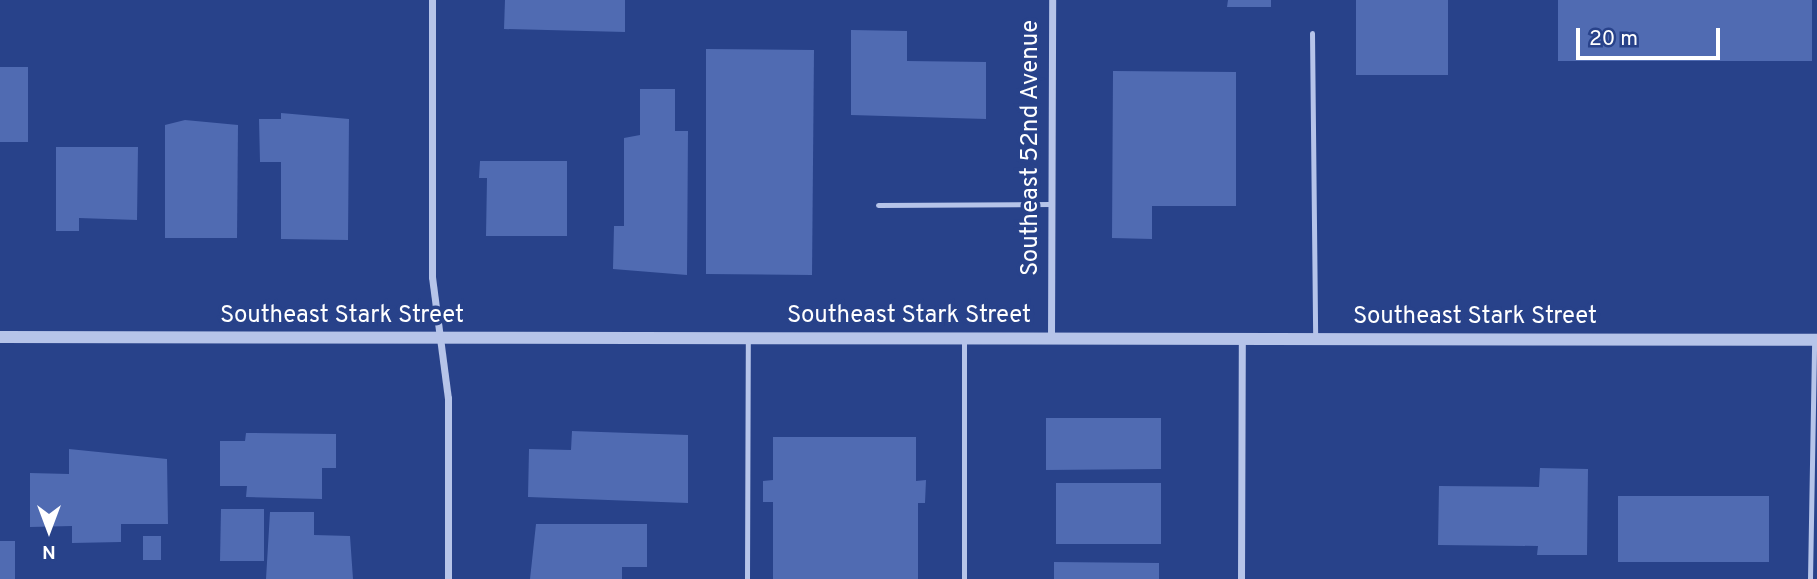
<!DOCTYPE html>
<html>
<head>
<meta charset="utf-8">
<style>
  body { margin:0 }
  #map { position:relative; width:1817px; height:579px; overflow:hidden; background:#28428a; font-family:Overpass,sans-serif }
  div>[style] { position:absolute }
  .building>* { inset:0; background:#506bb2 }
  .service>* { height:5px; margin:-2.5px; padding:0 2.5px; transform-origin:2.5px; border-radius:2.5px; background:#b6c4e9 }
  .minor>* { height:7px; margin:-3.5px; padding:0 3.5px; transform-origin:3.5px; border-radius:3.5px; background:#b6c4e9 }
  .tertiary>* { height:12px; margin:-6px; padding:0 6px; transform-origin:6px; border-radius:6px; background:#b6c4e9 }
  span { translate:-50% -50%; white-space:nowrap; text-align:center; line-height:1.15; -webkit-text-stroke:7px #28428a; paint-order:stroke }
  .street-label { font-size:24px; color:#fff }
  .north { position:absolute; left:14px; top:495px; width:70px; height:70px; -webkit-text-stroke:5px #28428a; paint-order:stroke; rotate:180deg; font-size:19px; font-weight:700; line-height:28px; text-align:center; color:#fff }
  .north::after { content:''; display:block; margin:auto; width:24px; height:32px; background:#fff; clip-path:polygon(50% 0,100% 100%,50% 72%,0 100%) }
  .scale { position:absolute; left:1576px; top:28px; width:144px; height:32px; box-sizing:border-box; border:4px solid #fff; border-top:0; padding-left:9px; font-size:21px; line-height:24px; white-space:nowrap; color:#fff; -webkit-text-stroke:5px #28428a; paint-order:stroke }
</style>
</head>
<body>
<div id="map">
  <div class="building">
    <div style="clip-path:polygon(505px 0,625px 0,625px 32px,504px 29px)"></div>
    <div style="clip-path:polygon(1228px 0,1271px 0,1271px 7px,1227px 7px)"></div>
    <div style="clip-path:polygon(1356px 0,1448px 0,1448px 75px,1356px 75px)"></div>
    <div style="clip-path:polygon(1558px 0,1812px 0,1812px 61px,1558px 61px)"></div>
    <div style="clip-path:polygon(851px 30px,907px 31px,907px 61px,986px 62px,986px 119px,851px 115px)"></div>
    <div style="clip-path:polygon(706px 49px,814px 50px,812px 275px,706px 274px)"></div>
    <div style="clip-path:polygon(0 67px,28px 67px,28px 142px,0 142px)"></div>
    <div style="clip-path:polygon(1113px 71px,1236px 72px,1236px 206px,1152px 206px,1152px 239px,1112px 238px)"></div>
    <div style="clip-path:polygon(640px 89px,675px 89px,675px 131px,688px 131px,687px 275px,613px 269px,614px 226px,624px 226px,624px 138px,640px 135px)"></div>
    <div style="clip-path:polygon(281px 113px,349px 119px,348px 240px,281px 239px,281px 162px,260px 162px,259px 119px,281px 119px)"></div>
    <div style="clip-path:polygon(185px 120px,238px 125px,237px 238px,165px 238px,165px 125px)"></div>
    <div style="clip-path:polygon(56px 147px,138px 147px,137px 220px,79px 218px,79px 231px,56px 231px)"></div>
    <div style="clip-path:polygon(480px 161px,567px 161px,567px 236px,486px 236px,487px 178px,479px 178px)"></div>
    <div style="clip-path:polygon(1046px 418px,1161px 418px,1161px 469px,1046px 470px)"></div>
    <div style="clip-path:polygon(572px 431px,688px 435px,688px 503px,528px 497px,529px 449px,571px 450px)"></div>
    <div style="clip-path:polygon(246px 433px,336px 434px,336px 468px,322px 468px,322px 499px,246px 497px,247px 486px,220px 486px,220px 441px,245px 441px)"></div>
    <div style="clip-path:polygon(773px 437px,916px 437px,916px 481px,926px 480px,925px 503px,918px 503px,918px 579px,773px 579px,773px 502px,763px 502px,763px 481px,773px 480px)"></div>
    <div style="clip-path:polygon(69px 449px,167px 459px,168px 524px,121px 524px,121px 542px,72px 543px,72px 526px,30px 527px,30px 473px,69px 474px)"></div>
    <div style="clip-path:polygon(1540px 468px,1588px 469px,1587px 555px,1537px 555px,1538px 546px,1438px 545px,1439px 486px,1539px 487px)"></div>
    <div style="clip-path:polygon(1056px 483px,1161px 483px,1161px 544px,1056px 544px)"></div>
    <div style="clip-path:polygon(1618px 496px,1769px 496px,1769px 562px,1618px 562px)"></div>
    <div style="clip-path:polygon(221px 509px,264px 509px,264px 561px,220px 561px)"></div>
    <div style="clip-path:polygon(270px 512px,314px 512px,314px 535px,350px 536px,353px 579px,266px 579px)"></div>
    <div style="clip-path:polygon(536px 524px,647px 524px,647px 567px,622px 567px,622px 579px,530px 579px)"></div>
    <div style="clip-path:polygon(143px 536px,161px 536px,161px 560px,143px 560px)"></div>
    <div style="clip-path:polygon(0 541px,15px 541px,15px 579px,0 579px)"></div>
    <div style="clip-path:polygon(1054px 562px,1159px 563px,1159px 579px,1054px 579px)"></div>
  </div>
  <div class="service">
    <div style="left:1312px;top:33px;width:306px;rotate:89.4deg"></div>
    <div style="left:878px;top:205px;width:174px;rotate:-0.3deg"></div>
    <div style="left:964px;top:339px;width:240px;rotate:90deg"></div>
    <div style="left:747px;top:579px;width:241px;rotate:-89.8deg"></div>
    <div style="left:1810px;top:579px;width:238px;rotate:-89deg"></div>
  </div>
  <div class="minor">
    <div style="left:432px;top:0;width:277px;rotate:90deg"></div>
    <div style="left:432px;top:277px;width:122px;rotate:82.5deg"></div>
    <div style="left:448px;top:398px;width:181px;rotate:90deg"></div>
    <div style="left:1051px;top:339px;width:339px;rotate:-89.8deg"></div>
    <div style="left:1241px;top:579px;width:240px;rotate:-89.8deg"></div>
  </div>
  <div class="tertiary">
    <div style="left:0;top:337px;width:1817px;rotate:0.09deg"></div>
  </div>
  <div class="street-label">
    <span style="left:1032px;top:148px;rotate:-90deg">Southeast 52nd Avenue</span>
    <span style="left:342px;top:317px">Southeast Stark Street</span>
    <span style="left:909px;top:317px">Southeast Stark Street</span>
    <span style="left:1475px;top:318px">Southeast Stark Street</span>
  </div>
  <div class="north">N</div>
  <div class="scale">20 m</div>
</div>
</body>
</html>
